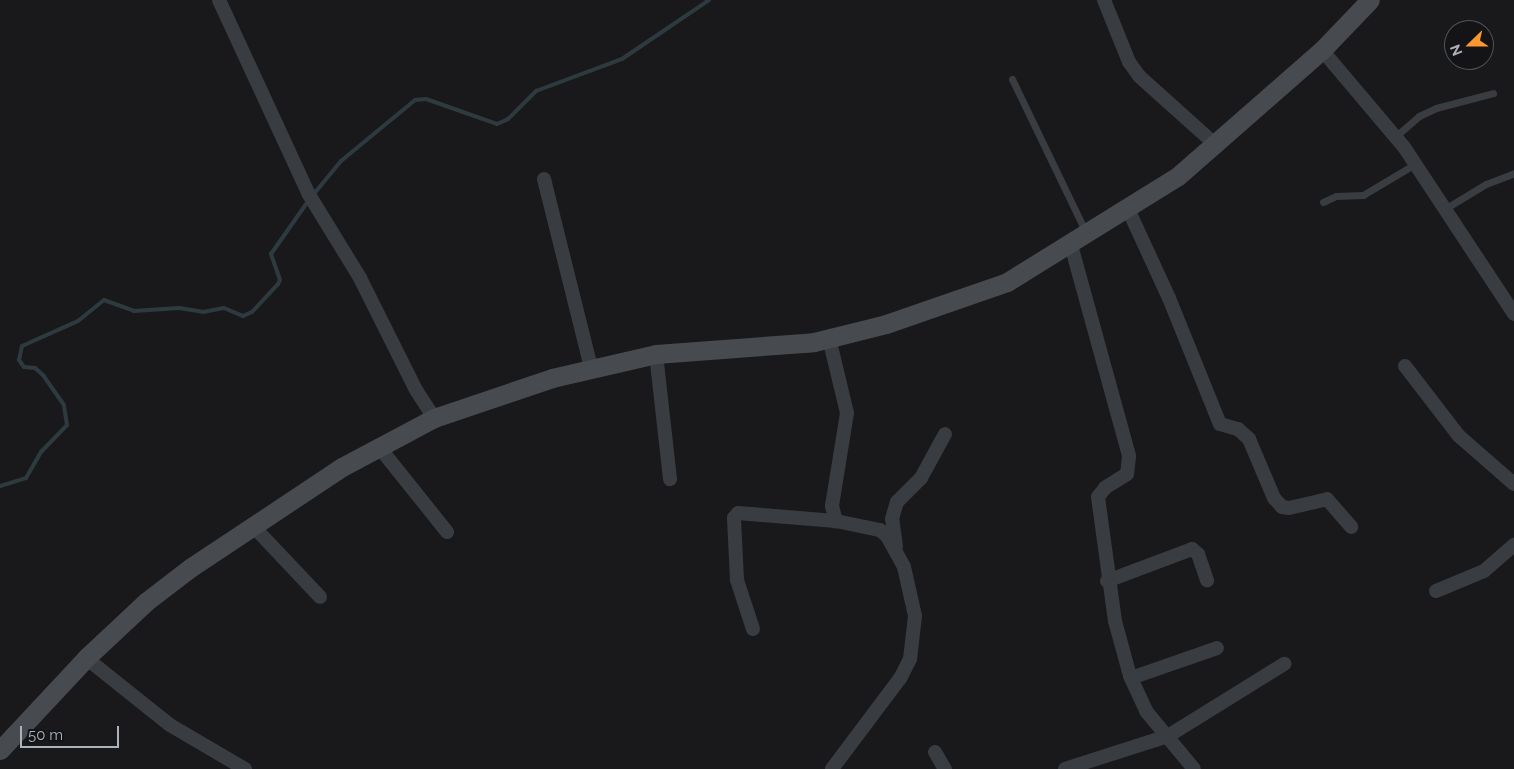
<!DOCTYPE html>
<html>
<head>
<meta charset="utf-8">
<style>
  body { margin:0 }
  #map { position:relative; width:1514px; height:769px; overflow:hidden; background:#19191b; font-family:Raleway,sans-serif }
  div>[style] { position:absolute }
  .stream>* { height:4px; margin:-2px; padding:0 2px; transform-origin:2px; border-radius:2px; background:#2d3b40 }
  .lane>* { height:7px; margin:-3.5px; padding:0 3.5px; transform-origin:3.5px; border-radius:3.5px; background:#393c40 }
  .street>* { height:14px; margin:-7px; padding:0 7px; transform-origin:7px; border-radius:7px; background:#393c40 }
  .secondary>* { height:19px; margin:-9.5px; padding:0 9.5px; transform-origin:9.5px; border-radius:9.5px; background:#474b50 }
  span { translate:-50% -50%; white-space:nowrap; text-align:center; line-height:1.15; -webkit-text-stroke:4px #141416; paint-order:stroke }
  .north { position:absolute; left:1444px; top:20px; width:50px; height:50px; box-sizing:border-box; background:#141416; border:1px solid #505358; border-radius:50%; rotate:248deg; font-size:14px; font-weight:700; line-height:20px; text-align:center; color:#aab2bb }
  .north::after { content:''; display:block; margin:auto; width:18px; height:22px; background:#fd972f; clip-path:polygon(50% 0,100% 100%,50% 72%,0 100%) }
  .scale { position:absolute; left:20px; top:726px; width:99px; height:22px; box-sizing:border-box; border:2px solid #aab2bb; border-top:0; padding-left:6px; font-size:15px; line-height:18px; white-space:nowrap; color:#aab2bb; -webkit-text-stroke:4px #141416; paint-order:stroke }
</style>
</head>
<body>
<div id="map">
  <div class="stream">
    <div style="left:313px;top:195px;width:44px;rotate:-50.5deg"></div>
    <div style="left:341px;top:161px;width:96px;rotate:-39.5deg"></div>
    <div style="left:415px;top:100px;width:11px;rotate:-5deg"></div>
    <div style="left:426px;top:99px;width:75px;rotate:19.4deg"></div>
    <div style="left:497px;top:124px;width:12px;rotate:-24deg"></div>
    <div style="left:508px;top:119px;width:40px;rotate:-45deg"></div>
    <div style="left:536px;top:91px;width:92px;rotate:-20.4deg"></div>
    <div style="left:622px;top:59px;width:105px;rotate:-34.1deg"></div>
    <div style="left:0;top:486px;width:27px;rotate:-17deg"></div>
    <div style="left:26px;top:478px;width:30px;rotate:-60deg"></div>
    <div style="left:41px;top:452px;width:37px;rotate:-46deg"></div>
    <div style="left:67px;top:425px;width:20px;rotate:-99deg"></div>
    <div style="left:64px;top:405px;width:35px;rotate:-125deg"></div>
    <div style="left:44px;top:376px;width:12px;rotate:-138deg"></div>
    <div style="left:35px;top:368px;width:11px;rotate:-175deg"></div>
    <div style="left:24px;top:367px;width:9px;rotate:-126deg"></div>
    <div style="left:19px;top:360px;width:14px;rotate:-78deg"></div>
    <div style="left:22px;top:346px;width:61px;rotate:-24.1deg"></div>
    <div style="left:78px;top:321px;width:33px;rotate:-39deg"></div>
    <div style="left:104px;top:300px;width:32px;rotate:20deg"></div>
    <div style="left:134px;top:311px;width:45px;rotate:-3.8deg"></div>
    <div style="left:179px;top:308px;width:24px;rotate:9deg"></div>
    <div style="left:203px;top:312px;width:21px;rotate:-11deg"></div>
    <div style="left:224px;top:308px;width:21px;rotate:23deg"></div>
    <div style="left:243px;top:316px;width:10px;rotate:-24deg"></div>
    <div style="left:252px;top:312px;width:38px;rotate:-47deg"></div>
    <div style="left:278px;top:284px;width:4px;rotate:-63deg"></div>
    <div style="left:280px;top:280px;width:28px;rotate:-109deg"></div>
    <div style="left:271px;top:254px;width:66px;rotate:-54.9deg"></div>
  </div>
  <div class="lane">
    <div style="left:1012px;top:79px;width:171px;rotate:64.3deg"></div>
    <div style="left:1396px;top:136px;width:30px;rotate:-41deg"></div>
    <div style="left:1419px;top:116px;width:19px;rotate:-25deg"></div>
    <div style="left:1436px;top:108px;width:59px;rotate:-14.7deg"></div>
    <div style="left:1323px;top:202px;width:14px;rotate:-25deg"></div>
    <div style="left:1336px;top:196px;width:27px;rotate:-2deg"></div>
    <div style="left:1363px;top:195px;width:61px;rotate:-30.8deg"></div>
    <div style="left:1443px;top:210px;width:50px;rotate:-31.2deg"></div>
    <div style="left:1486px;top:184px;width:30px;rotate:-21deg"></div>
  </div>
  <div class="street">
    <div style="left:219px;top:0;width:213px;rotate:65.2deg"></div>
    <div style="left:308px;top:193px;width:100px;rotate:58.5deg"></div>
    <div style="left:360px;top:278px;width:125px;rotate:63.4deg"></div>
    <div style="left:416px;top:390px;width:33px;rotate:57deg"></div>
    <div style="left:1104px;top:0;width:67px;rotate:68deg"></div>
    <div style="left:1129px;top:62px;width:17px;rotate:54deg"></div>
    <div style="left:1139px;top:76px;width:105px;rotate:41.9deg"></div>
    <div style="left:1322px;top:50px;width:127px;rotate:49.8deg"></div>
    <div style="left:1404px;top:147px;width:200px;rotate:56.6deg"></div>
    <div style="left:544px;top:179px;width:195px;rotate:76deg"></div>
    <div style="left:1128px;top:209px;width:98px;rotate:65.3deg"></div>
    <div style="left:1169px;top:298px;width:136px;rotate:68deg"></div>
    <div style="left:1220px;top:424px;width:19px;rotate:16deg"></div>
    <div style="left:1238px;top:429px;width:15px;rotate:42deg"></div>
    <div style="left:1249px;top:439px;width:64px;rotate:67deg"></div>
    <div style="left:1274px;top:498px;width:12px;rotate:48deg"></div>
    <div style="left:1282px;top:507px;width:7px;rotate:8deg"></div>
    <div style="left:1289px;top:508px;width:39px;rotate:-13deg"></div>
    <div style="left:1327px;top:499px;width:37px;rotate:49deg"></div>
    <div style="left:1071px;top:245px;width:219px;rotate:74.6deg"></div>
    <div style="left:1129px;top:456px;width:18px;rotate:96deg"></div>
    <div style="left:1127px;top:474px;width:26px;rotate:148deg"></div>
    <div style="left:1105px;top:488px;width:11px;rotate:128deg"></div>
    <div style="left:1098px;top:497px;width:125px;rotate:82.2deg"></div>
    <div style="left:1115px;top:621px;width:57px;rotate:74.7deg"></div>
    <div style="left:1130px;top:676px;width:38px;rotate:65deg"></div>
    <div style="left:1146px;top:711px;width:75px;rotate:50.4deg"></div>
    <div style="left:829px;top:338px;width:77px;rotate:76.5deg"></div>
    <div style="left:847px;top:413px;width:94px;rotate:99.2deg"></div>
    <div style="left:832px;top:506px;width:16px;rotate:75deg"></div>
    <div style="left:836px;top:521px;width:45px;rotate:11.6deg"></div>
    <div style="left:880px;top:530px;width:9px;rotate:41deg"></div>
    <div style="left:887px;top:536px;width:35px;rotate:61deg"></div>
    <div style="left:904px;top:567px;width:50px;rotate:77.3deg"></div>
    <div style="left:915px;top:616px;width:43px;rotate:96.6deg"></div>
    <div style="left:910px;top:659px;width:20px;rotate:117deg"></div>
    <div style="left:901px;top:677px;width:115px;rotate:126.9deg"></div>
    <div style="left:656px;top:354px;width:126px;rotate:83.6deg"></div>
    <div style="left:1405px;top:366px;width:88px;rotate:52.4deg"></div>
    <div style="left:1459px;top:436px;width:73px;rotate:41.1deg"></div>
    <div style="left:379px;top:447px;width:109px;rotate:51.3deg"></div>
    <div style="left:252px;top:525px;width:99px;rotate:46.6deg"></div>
    <div style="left:896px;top:546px;width:27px;rotate:-98deg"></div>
    <div style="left:892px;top:519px;width:18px;rotate:-74deg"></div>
    <div style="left:897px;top:502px;width:34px;rotate:-45deg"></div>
    <div style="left:921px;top:478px;width:50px;rotate:-61.4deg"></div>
    <div style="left:1107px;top:581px;width:91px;rotate:-20.6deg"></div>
    <div style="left:1192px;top:549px;width:8px;rotate:40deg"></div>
    <div style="left:1198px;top:554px;width:28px;rotate:71deg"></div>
    <div style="left:1436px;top:591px;width:52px;rotate:-22.6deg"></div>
    <div style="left:1484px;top:571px;width:40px;rotate:-41deg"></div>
    <div style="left:753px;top:629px;width:52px;rotate:-108.1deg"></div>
    <div style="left:737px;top:580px;width:62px;rotate:-92.8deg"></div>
    <div style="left:734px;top:518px;width:6px;rotate:-51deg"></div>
    <div style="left:738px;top:513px;width:98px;rotate:4.7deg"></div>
    <div style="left:86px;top:658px;width:107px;rotate:38.6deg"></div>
    <div style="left:170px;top:725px;width:87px;rotate:30.4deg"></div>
    <div style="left:1131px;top:678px;width:91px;rotate:-19.2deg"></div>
    <div style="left:935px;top:752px;width:20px;rotate:60deg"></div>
    <div style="left:1065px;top:769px;width:108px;rotate:-17.8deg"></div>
    <div style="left:1168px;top:736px;width:137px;rotate:-31.8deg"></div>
  </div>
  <div class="secondary">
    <div style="left:0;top:750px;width:126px;rotate:-46.9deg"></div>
    <div style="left:86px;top:658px;width:83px;rotate:-43.1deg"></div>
    <div style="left:147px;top:601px;width:54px;rotate:-37.5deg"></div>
    <div style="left:190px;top:568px;width:182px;rotate:-33.6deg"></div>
    <div style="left:342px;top:467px;width:104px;rotate:-28deg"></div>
    <div style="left:434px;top:418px;width:125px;rotate:-18.7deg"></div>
    <div style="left:552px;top:378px;width:107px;rotate:-13deg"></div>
    <div style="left:656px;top:354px;width:158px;rotate:-4.3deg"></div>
    <div style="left:814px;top:342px;width:74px;rotate:-14deg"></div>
    <div style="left:886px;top:324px;width:128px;rotate:-19.1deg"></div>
    <div style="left:1007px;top:282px;width:201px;rotate:-31.8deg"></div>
    <div style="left:1178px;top:176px;width:191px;rotate:-41.2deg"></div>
    <div style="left:1322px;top:50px;width:69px;rotate:-46.2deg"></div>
  </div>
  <div class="north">N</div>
  <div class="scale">50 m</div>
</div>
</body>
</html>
